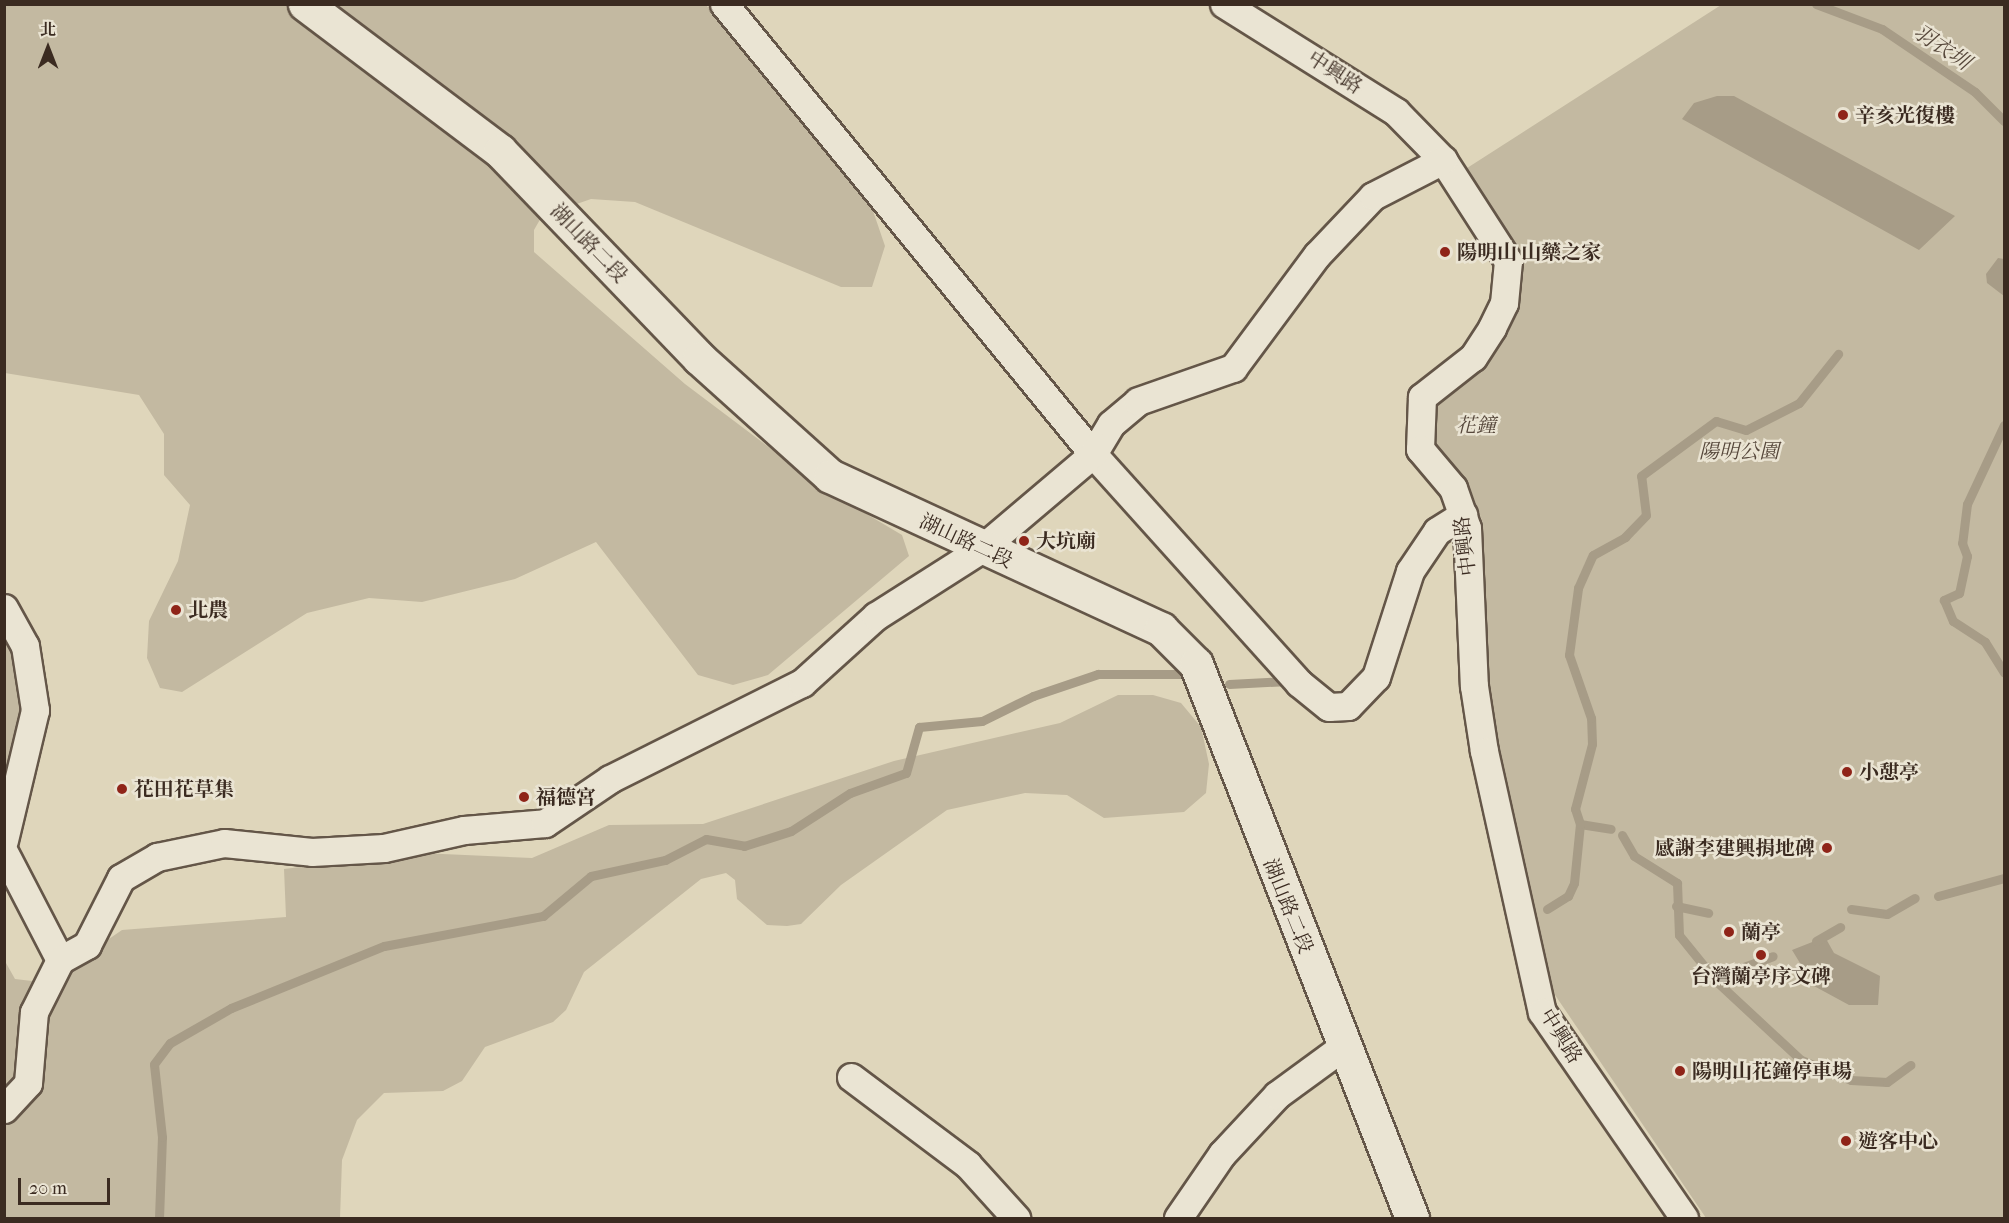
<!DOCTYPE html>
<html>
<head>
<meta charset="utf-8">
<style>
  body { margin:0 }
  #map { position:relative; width:2009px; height:1223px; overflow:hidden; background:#dfd6bb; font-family:"IM FELL French Canon","Noto Serif TC",serif }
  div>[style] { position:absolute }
  .green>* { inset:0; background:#c3b9a1 }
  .water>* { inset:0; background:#a79c87 }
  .stream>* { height:9px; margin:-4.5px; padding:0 4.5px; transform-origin:4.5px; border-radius:4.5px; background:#a79c87 }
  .roads { filter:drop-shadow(2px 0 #645648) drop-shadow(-2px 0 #645648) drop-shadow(0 2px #645648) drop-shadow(0 -2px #645648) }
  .minor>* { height:27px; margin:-13.5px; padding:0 13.5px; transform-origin:13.5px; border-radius:13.5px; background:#eae4d3 }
  .tertiary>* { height:33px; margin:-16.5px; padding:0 16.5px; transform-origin:16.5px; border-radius:16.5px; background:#eae4d3 }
  .dots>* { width:16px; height:16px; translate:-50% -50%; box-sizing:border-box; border:3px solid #eae4d3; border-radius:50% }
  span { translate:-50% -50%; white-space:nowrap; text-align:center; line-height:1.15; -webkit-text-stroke:5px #eae4d3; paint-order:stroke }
  .street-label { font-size:20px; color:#3b2b21 }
  .poi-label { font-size:20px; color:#3b2b21; font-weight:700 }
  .left { translate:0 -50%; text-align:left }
  .right { translate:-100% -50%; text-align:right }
  .park-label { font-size:20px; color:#56473b; font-style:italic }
  .water-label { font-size:21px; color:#56473a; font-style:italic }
  .frame { position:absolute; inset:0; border:6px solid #3b2b21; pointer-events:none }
  .north { position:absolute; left:18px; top:18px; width:60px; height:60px; -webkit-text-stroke:4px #eae4d3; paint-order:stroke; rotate:0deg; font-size:16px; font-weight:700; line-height:24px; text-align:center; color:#3b2b21 }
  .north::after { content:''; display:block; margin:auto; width:21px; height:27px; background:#3b2b21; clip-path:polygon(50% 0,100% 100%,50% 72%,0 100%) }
  .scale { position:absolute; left:18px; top:1178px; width:92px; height:27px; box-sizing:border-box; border:3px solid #3b2b21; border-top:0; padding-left:8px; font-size:18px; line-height:21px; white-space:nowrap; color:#3b2b21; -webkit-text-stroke:4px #eae4d3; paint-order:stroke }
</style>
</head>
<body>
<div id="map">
  <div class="green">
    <div style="clip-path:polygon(4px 5px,706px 5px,872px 208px,885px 246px,872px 287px,841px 287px,635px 202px,591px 199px,542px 216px,534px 230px,534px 252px,685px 384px,826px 490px,902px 535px,909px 556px,768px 675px,733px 685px,698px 675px,596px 542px,515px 579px,422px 602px,369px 598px,307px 613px,182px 692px,160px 688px,147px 658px,149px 621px,178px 561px,190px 505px,164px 475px,164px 434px,139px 395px,5px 373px)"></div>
    <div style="clip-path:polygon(1721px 5px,2004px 5px,2004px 1218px,1706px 1218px,1553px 992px,1539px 933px,1487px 704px,1483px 523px,1471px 491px,1435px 450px,1428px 420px,1441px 391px,1517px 288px,1464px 170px)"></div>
    <div style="clip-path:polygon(5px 640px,14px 655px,26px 706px,5px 795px)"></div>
    <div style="clip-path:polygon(1118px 695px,1153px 695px,1181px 703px,1201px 727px,1209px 764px,1206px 793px,1184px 812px,1104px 818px,1067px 795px,1025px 793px,947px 810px,841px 885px,801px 924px,787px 926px,767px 925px,737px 899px,735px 880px,726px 873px,701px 879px,584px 972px,566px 1010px,553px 1022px,485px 1047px,462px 1081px,443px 1091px,384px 1093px,357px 1120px,342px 1160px,340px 1218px,5px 1218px,4px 931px,6px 963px,15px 979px,32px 981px,68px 967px,122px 930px,286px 917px,284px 869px,420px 853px,532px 858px,609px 825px,703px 824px,894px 761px,1060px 723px)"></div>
  </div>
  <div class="water">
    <div style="clip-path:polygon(1717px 96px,1734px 96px,1955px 216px,1919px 250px,1682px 119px,1694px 103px)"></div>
    <div style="clip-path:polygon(1998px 258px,2004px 259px,2004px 296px,1987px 283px,1986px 274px)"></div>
    <div style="clip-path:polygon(1825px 937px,1834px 953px,1880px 976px,1878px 1005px,1849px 1005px,1814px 986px,1792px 950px)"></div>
  </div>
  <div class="stream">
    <div style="left:1816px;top:4px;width:71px;rotate:20.7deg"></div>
    <div style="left:1882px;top:29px;width:112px;rotate:34.1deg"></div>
    <div style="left:1975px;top:92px;width:41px;rotate:45deg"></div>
    <div style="left:2004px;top:425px;width:87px;rotate:115.1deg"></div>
    <div style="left:1967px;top:504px;width:39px;rotate:97deg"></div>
    <div style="left:1962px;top:543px;width:14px;rotate:69deg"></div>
    <div style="left:1967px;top:556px;width:38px;rotate:102deg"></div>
    <div style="left:1959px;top:593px;width:17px;rotate:155deg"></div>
    <div style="left:1944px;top:600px;width:23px;rotate:67deg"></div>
    <div style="left:1953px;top:621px;width:38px;rotate:33deg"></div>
    <div style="left:1985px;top:642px;width:36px;rotate:58deg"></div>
    <div style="left:1229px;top:684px;width:60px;rotate:-2.9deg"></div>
    <div style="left:1580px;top:824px;width:31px;rotate:9deg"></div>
    <div style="left:1622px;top:835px;width:24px;rotate:60deg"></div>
    <div style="left:1634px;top:856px;width:51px;rotate:32.1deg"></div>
    <div style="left:1677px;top:883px;width:52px;rotate:87.8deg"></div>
    <div style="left:1679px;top:935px;width:60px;rotate:51deg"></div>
    <div style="left:1717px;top:982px;width:9px;rotate:-54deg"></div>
    <div style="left:1722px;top:975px;width:54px;rotate:-20.4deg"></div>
    <div style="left:1938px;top:896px;width:68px;rotate:-15.3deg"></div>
    <div style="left:1676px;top:906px;width:33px;rotate:12deg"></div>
    <div style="left:1547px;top:909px;width:25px;rotate:-32deg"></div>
    <div style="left:1568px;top:896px;width:14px;rotate:-65deg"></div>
    <div style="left:1574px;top:883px;width:59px;rotate:-84.2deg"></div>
    <div style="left:1580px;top:824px;width:16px;rotate:-108deg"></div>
    <div style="left:1575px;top:809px;width:67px;rotate:-75.3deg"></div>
    <div style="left:1592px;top:744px;width:26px;rotate:-92deg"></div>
    <div style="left:1591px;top:718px;width:67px;rotate:-109.2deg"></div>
    <div style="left:1569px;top:655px;width:68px;rotate:-82.3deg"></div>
    <div style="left:1578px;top:588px;width:36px;rotate:-66deg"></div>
    <div style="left:1593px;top:555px;width:37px;rotate:-29deg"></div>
    <div style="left:1625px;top:537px;width:30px;rotate:-46deg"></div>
    <div style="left:1646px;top:515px;width:39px;rotate:-97deg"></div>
    <div style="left:1641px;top:476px;width:93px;rotate:-36.3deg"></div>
    <div style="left:1716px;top:421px;width:31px;rotate:17deg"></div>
    <div style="left:1746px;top:430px;width:59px;rotate:-27deg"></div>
    <div style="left:1799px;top:403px;width:63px;rotate:-51.5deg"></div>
    <div style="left:1851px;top:909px;width:36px;rotate:8deg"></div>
    <div style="left:1887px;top:914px;width:32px;rotate:-30deg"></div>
    <div style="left:1816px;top:941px;width:28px;rotate:-30deg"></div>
    <div style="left:1717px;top:982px;width:115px;rotate:42.9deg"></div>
    <div style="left:1801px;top:1060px;width:54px;rotate:21.8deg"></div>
    <div style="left:1851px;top:1080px;width:36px;rotate:3deg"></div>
    <div style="left:1887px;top:1082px;width:29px;rotate:-36deg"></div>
    <div style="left:159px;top:1218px;width:81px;rotate:-87.9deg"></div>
    <div style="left:162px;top:1137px;width:73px;rotate:-96.3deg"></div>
    <div style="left:154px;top:1064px;width:26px;rotate:-53deg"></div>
    <div style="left:170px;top:1043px;width:70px;rotate:-29.8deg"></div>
    <div style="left:231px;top:1008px;width:165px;rotate:-22.1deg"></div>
    <div style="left:384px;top:946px;width:162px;rotate:-10.7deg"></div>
    <div style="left:543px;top:916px;width:62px;rotate:-39.8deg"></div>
    <div style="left:591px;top:876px;width:76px;rotate:-12.2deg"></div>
    <div style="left:665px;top:860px;width:46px;rotate:-27.1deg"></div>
    <div style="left:706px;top:839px;width:39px;rotate:10deg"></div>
    <div style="left:744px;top:846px;width:49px;rotate:-17.7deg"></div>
    <div style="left:791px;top:831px;width:70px;rotate:-32.8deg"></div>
    <div style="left:850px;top:793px;width:59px;rotate:-19.7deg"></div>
    <div style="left:906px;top:773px;width:48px;rotate:-74.2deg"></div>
    <div style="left:919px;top:727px;width:63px;rotate:-5.4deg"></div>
    <div style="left:982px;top:721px;width:57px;rotate:-26.1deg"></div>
    <div style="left:1033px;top:696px;width:69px;rotate:-18.7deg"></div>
    <div style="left:1098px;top:674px;width:82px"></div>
  </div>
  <div class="roads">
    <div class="minor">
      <div style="left:724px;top:4px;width:582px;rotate:50.65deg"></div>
      <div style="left:1093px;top:454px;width:308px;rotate:48deg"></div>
      <div style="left:1299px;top:683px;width:38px;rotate:39deg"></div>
      <div style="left:1329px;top:707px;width:19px;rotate:-3deg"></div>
      <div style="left:1348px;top:706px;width:40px;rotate:-46deg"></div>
      <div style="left:1376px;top:677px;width:111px;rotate:-72.2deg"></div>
      <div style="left:1410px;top:571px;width:48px;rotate:-56deg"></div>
      <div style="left:1437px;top:531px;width:31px;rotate:-32deg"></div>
      <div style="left:1224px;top:4px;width:203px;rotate:32.1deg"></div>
      <div style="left:1396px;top:112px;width:67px;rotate:45.6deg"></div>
      <div style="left:1443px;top:160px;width:120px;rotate:57.2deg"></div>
      <div style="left:1508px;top:261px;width:42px;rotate:95.4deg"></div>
      <div style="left:1504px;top:303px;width:28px;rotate:116deg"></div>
      <div style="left:1492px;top:328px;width:35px;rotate:123deg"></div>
      <div style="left:1473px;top:357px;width:65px;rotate:141.9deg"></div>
      <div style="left:1422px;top:397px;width:52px;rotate:92.2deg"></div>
      <div style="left:1420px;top:449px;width:51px;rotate:49.8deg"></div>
      <div style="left:1453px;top:488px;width:42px;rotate:70.7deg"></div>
      <div style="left:1467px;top:528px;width:158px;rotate:87.5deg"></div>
      <div style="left:1474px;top:686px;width:66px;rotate:81.3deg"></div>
      <div style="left:1484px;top:751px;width:267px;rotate:77.5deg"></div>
      <div style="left:1542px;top:1012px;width:250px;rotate:55.4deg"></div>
      <div style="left:4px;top:608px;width:43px;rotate:61.1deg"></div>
      <div style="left:25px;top:646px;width:65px;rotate:81.1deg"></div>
      <div style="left:35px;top:710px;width:134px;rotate:103.4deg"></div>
      <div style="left:4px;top:852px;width:122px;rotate:62.6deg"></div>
      <div style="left:851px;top:1077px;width:146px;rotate:36.9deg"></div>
      <div style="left:968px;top:1165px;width:72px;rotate:47.8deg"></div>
      <div style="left:4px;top:1109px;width:35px;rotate:-47deg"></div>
      <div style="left:28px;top:1083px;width:71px;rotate:-85.2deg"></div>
      <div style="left:34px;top:1012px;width:58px;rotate:-63.4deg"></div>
      <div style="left:60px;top:960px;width:31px;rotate:-29deg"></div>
      <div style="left:87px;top:945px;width:75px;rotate:-63.1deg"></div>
      <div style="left:121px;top:878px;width:42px;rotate:-30.3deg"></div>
      <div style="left:157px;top:857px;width:68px;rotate:-11.8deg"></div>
      <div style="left:224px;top:843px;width:88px;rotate:5.8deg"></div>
      <div style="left:312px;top:852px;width:72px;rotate:-3.2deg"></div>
      <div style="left:384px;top:848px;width:82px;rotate:-12.7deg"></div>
      <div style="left:464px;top:830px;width:81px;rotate:-4.9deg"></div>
      <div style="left:545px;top:823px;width:78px;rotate:-34.1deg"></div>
      <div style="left:610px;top:779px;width:215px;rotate:-26.6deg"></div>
      <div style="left:802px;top:683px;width:100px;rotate:-42.2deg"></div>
      <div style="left:876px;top:616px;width:125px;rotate:-32.5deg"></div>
      <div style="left:981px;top:549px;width:147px;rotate:-40.3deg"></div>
      <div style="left:1093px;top:454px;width:35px;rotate:-59deg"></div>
      <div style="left:1111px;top:424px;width:35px;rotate:-40deg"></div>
      <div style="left:1138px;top:401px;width:101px;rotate:-19.2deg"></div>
      <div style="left:1233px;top:368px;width:141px;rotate:-53.4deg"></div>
      <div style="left:1317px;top:255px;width:81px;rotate:-46.5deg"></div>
      <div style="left:1373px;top:196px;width:79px;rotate:-27.2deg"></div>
      <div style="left:1178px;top:1218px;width:78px;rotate:-55.5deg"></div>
      <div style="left:1222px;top:1154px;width:81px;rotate:-47deg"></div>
      <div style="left:1277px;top:1095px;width:83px;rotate:-36.2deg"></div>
    </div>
    <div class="tertiary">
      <div style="left:305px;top:4px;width:244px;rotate:37deg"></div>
      <div style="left:500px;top:151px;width:287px;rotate:46.1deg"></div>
      <div style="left:699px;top:358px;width:176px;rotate:42deg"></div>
      <div style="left:830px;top:476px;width:365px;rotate:24.8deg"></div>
      <div style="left:1161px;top:629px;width:49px;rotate:45deg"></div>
      <div style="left:1196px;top:664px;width:595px;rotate:68.7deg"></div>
    </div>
  </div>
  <div class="dots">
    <div style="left:1843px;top:115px;background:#8f2418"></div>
    <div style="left:1445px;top:252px;background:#8f2418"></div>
    <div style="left:1024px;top:541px;background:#8f2418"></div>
    <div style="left:176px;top:610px;background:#8f2418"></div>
    <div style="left:1847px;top:772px;background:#8f2418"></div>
    <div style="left:122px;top:789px;background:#8f2418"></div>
    <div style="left:524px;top:797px;background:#8f2418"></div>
    <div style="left:1827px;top:848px;background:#8f2418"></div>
    <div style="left:1729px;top:932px;background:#8f2418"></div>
    <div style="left:1761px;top:955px;background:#8f2418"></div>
    <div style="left:1680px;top:1071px;background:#8f2418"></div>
    <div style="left:1846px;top:1141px;background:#8f2418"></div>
  </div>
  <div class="street-label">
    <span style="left:1335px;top:72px;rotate:33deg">中興路</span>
    <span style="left:589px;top:243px;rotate:46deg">湖山路二段</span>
    <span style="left:966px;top:541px;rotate:25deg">湖山路二段</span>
    <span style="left:1465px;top:546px;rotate:-97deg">中興路</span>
    <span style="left:1288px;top:906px;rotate:68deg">湖山路二段</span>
    <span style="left:1561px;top:1036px;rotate:58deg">中興路</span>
  </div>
  <div class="poi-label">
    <span class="left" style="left:1855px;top:115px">辛亥光復樓</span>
    <span class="left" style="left:1457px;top:252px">陽明山 山藥之家</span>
    <span class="left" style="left:1036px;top:541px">大坑廟</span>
    <span class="left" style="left:188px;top:610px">北農</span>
    <span class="left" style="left:1859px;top:772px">小憇亭</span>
    <span class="left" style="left:134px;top:789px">花田花草集</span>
    <span class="left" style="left:536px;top:797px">福德宮</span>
    <span class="right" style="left:1815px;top:848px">感謝李建興捐地碑</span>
    <span class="left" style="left:1741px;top:932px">蘭亭</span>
    <span style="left:1761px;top:976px">台灣蘭亭序文碑</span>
    <span class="left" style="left:1692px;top:1071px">陽明山花鐘停車場</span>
    <span class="left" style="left:1858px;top:1141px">遊客中心</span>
  </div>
  <div class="park-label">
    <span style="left:1476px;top:425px">花鐘</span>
    <span style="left:1739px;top:451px">陽明公園</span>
  </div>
  <div class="water-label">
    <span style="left:1942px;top:47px;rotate:34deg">羽衣圳</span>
  </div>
  <div class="frame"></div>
  <div class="north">北</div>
  <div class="scale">20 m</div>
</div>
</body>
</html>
